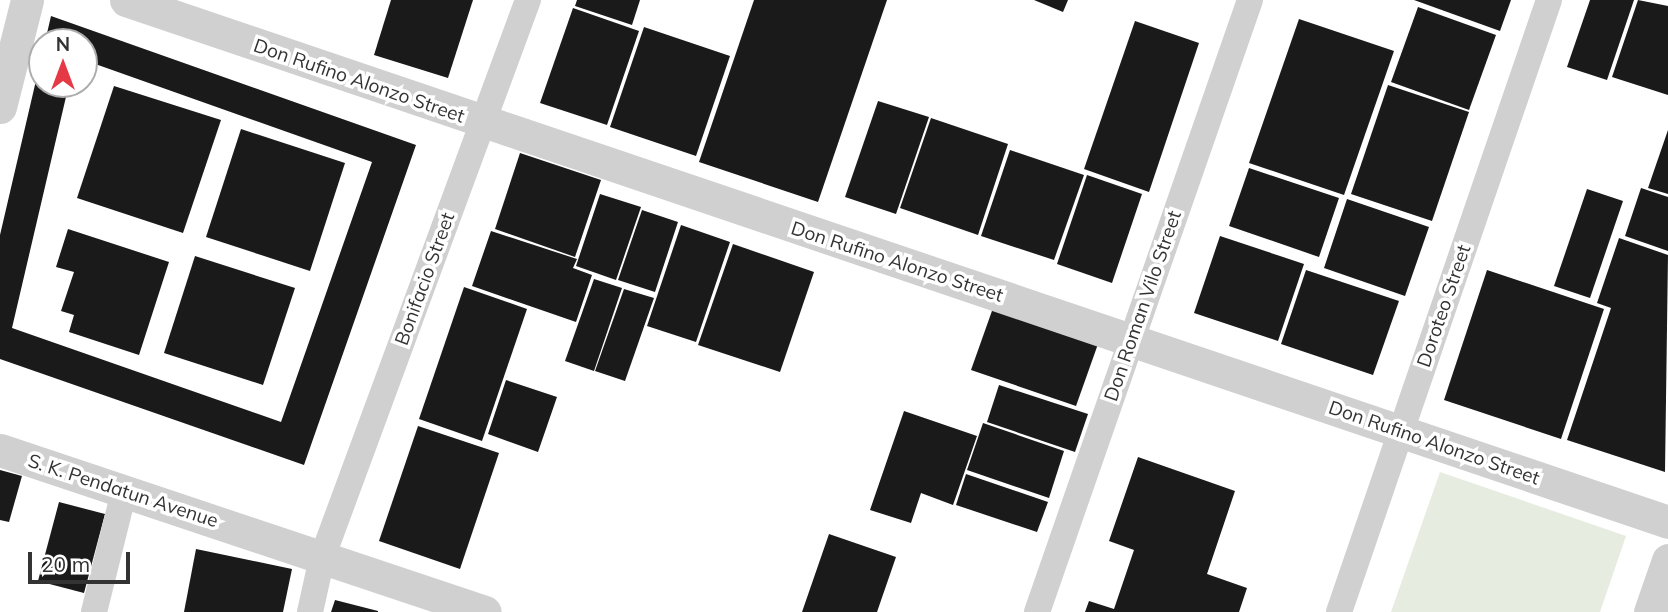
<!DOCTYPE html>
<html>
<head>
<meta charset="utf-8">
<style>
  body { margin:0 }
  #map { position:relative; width:1668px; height:612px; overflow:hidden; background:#fff; font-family:Mulish,sans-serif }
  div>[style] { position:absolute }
  .green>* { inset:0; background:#e6ecdf }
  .building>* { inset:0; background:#1a1a1a }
  .minor>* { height:26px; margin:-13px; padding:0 13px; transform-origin:13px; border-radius:13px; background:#d0d0d0 }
  .tertiary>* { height:33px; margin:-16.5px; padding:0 16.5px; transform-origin:16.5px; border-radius:16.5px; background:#d0d0d0 }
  span { translate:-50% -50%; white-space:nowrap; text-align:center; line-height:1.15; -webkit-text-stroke:7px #fff; paint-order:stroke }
  .street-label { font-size:19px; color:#333 }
  .north { position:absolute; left:28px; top:28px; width:70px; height:70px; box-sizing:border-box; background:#fff; border:2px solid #adadad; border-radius:50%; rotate:0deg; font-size:19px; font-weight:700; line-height:28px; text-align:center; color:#333 }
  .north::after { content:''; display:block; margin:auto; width:24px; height:32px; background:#e63946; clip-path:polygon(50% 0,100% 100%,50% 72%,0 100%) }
  .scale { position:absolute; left:28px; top:552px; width:102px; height:32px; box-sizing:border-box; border:4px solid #333; border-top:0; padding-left:9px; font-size:21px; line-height:24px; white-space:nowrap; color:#333; -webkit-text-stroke:5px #fff; paint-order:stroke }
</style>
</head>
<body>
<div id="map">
  <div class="green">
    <div style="clip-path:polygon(1440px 472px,1626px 536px,1600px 612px,1391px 612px)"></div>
  </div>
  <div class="building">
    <div style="clip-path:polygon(391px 0,473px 0,448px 78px,374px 55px)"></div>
    <div style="clip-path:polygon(577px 0,640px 0,632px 25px,575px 6px)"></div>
    <div style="clip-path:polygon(754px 0,887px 0,818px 202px,699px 162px)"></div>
    <div style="clip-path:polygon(1034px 0,1068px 0,1063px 12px)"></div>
    <div style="clip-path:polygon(1414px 0,1511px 0,1500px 31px)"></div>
    <div style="clip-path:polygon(1590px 0,1634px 0,1607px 80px,1567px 67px)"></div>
    <div style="clip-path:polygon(1638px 0,1668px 6px,1668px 95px,1612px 77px)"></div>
    <div style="clip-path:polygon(1418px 7px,1496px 35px,1469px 110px,1391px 82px)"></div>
    <div style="clip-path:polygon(573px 8px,639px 31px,607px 125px,540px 103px)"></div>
    <div style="clip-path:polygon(51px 16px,416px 145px,304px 465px,0 359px,0 235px,41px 59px,42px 84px,69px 84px,12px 328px,281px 422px,372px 162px,84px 60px,84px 42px,45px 42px)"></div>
    <div style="clip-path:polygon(1299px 19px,1394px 51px,1344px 195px,1249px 163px)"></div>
    <div style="clip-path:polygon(1135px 21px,1199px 43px,1149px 192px,1084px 169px)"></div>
    <div style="clip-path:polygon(644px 27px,730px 56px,696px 156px,610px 127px)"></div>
    <div style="clip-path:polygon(1388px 85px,1469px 112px,1432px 221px,1351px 194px)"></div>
    <div style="clip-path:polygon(114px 86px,221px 120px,183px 233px,77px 198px)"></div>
    <div style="clip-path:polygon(878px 101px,929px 117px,896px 214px,845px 197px)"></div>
    <div style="clip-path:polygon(931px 118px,1008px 144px,978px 235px,900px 208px)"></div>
    <div style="clip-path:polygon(241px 129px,345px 163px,310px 271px,206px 237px)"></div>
    <div style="clip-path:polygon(1668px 130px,1668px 194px,1648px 188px)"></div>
    <div style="clip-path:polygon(1010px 150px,1084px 175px,1054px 260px,981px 236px)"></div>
    <div style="clip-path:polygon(520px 153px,601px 180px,575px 257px,495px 229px)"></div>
    <div style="clip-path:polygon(1249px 168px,1339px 198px,1319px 257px,1229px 226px)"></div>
    <div style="clip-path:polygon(1087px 175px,1142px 194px,1112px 283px,1057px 264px)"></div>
    <div style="clip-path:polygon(1641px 188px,1668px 197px,1668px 251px,1625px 236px)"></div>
    <div style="clip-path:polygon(1587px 189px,1623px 201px,1590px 298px,1554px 286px)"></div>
    <div style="clip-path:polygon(600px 194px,641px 207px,616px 280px,576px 266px)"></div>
    <div style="clip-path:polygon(1347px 199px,1429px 227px,1405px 296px,1324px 268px)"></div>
    <div style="clip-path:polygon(642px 210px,678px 222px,655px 292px,618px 280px)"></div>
    <div style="clip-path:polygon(681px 225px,730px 242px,696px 342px,647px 326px)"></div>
    <div style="clip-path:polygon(68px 229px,169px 262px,139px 355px,69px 332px,74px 315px,61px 311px,74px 272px,56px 267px)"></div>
    <div style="clip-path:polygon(491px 231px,577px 259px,573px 268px,592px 275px,576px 322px,472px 286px)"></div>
    <div style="clip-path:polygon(1220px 236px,1304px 264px,1278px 341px,1194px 313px)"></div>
    <div style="clip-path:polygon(1619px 238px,1668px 255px,1665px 472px,1567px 440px,1611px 308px,1597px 303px)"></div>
    <div style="clip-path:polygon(733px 244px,814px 272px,780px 372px,698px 345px)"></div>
    <div style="clip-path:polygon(195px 256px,295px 288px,263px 385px,164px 353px)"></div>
    <div style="clip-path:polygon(1306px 270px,1399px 301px,1373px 375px,1281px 344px)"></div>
    <div style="clip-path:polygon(1487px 270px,1604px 309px,1561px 439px,1444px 400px)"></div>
    <div style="clip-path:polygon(594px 279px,622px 288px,594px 371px,565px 361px)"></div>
    <div style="clip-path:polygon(464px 287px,527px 309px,482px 441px,419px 419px)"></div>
    <div style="clip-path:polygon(624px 289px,654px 298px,625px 381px,595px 371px)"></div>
    <div style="clip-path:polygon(993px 308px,1098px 344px,1076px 406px,971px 370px)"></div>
    <div style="clip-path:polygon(506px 380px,557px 397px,538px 452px,488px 434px)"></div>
    <div style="clip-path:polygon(999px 385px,1088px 414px,1075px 452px,987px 422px)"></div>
    <div style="clip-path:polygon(904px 411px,977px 436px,953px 505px,921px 493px,911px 523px,870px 510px)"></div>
    <div style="clip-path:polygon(983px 423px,1064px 451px,1049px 498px,967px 470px)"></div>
    <div style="clip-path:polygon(418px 426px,499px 453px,460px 569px,379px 541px)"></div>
    <div style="clip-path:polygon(1138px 457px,1235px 491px,1207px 574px,1247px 588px,1239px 612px,1085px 612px,1089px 601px,1114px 609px,1134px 550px,1109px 541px)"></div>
    <div style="clip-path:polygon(0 470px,22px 476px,9px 522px,0 520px)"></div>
    <div style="clip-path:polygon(966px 474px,1048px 502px,1037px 532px,956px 505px)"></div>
    <div style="clip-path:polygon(59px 502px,105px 514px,84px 593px,38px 581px)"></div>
    <div style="clip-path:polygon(829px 534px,896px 557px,877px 612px,802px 612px)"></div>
    <div style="clip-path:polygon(196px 549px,292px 569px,283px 612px,184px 612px)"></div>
    <div style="clip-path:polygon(335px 600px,378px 611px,378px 612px,331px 612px)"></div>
  </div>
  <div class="minor">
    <div style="left:94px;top:612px;width:124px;rotate:-76deg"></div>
    <div style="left:310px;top:612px;width:55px;rotate:-77.5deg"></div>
    <div style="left:322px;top:558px;width:595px;rotate:-69.74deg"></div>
    <div style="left:1037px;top:612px;width:648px;rotate:-70.81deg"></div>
    <div style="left:1339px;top:612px;width:647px;rotate:-71.06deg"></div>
  </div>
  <div class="tertiary">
    <div style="left:126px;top:0;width:1628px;rotate:18.7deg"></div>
    <div style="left:0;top:107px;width:110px;rotate:-75.8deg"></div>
    <div style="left:0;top:450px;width:511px;rotate:18.47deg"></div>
    <div style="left:1650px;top:612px;width:55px;rotate:-70.9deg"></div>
  </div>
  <div class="street-label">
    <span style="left:359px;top:81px;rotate:19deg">Don Rufino Alonzo Street</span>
    <span style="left:897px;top:262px;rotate:18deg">Don Rufino Alonzo Street</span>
    <span style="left:425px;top:279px;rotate:-70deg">Bonifacio Street</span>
    <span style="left:1143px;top:306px;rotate:-71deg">Don Roman Vilo Street</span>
    <span style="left:1444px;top:306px;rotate:-71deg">Doroteo Street</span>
    <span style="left:1434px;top:443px;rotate:19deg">Don Rufino Alonzo Street</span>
    <span style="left:123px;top:491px;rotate:18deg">S. K. Pendatun Avenue</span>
  </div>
  <div class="north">N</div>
  <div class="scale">20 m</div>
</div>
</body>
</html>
